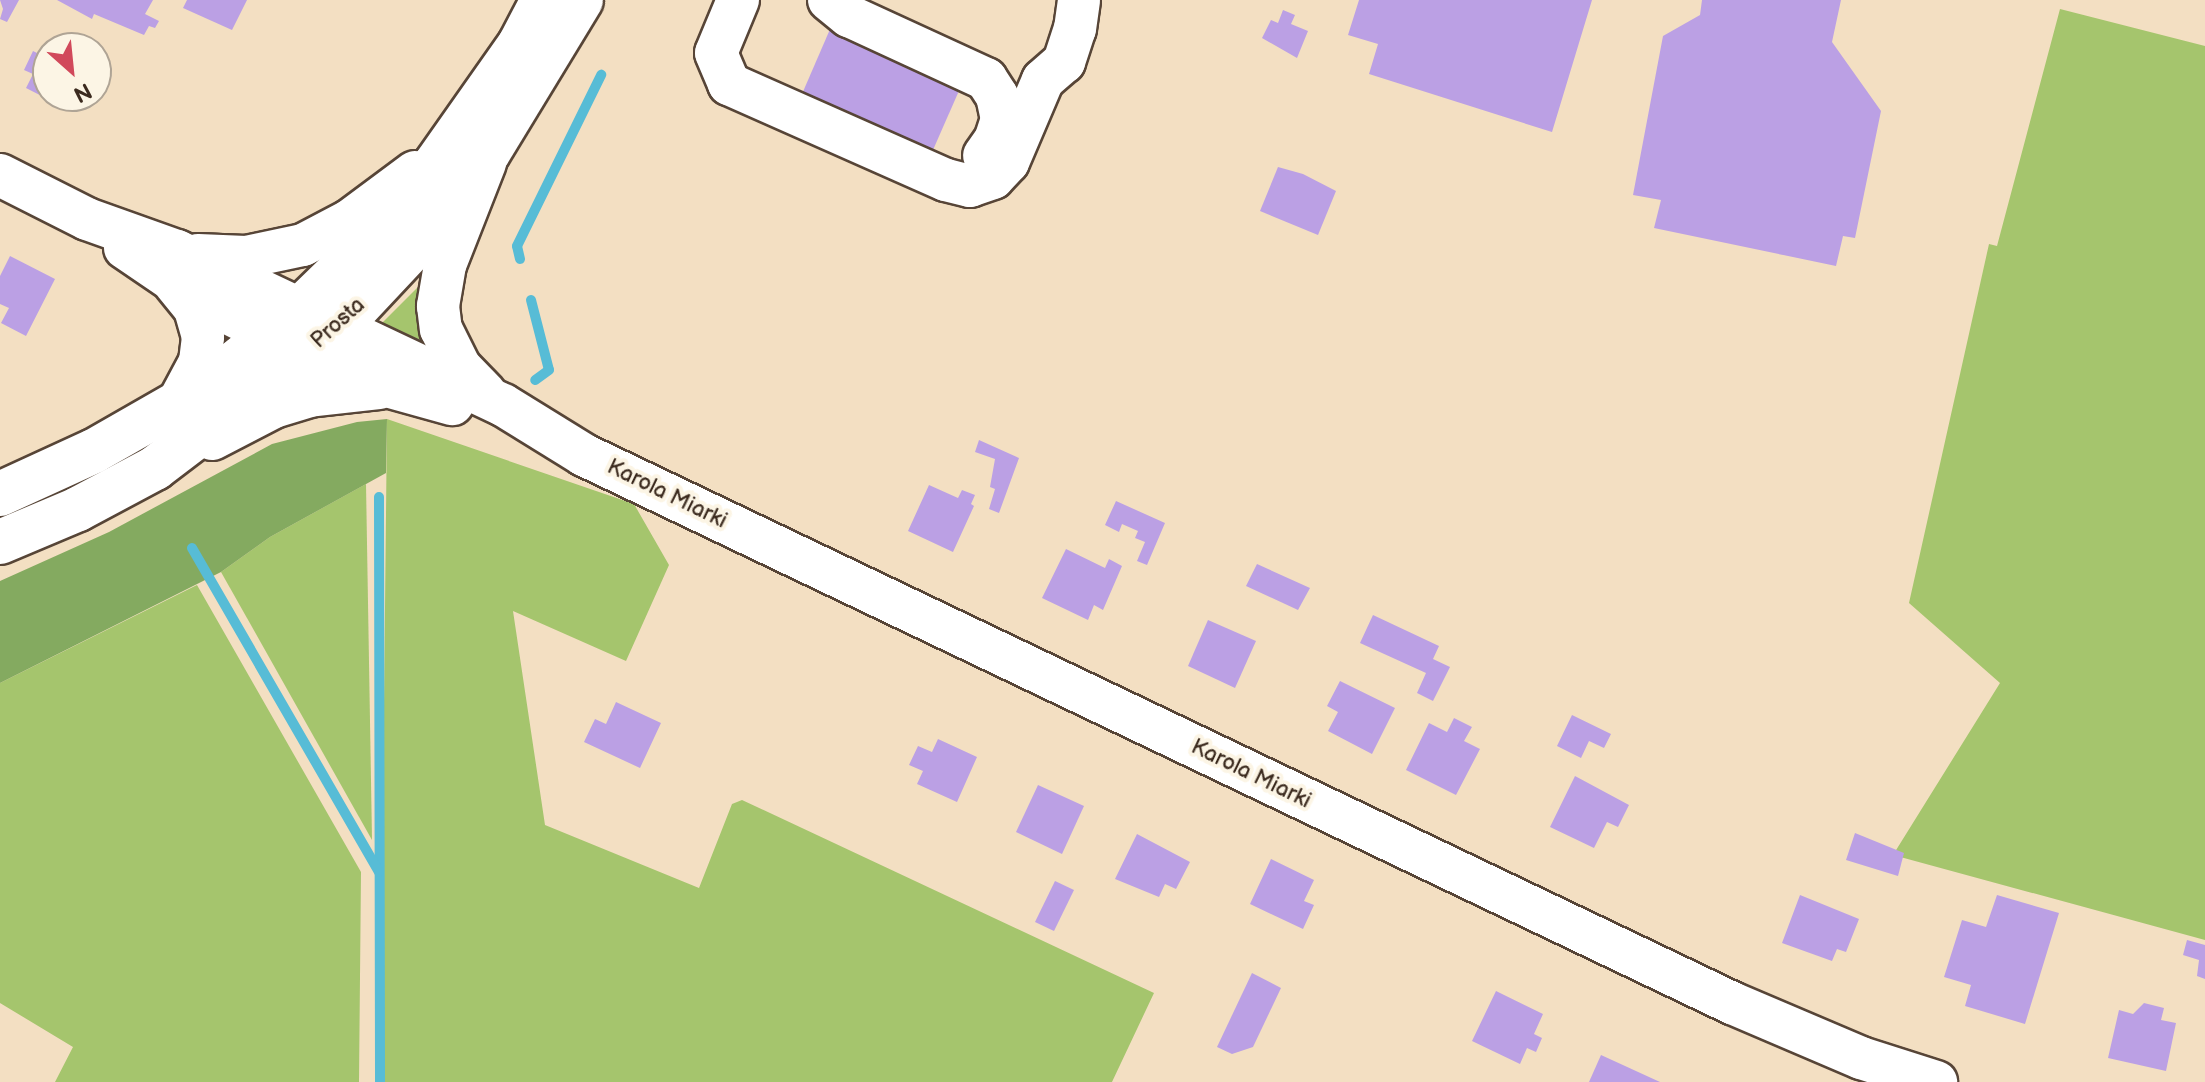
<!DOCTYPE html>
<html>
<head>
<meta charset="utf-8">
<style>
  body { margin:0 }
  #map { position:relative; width:2205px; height:1082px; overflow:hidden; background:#f3dfc2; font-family:"Balsamiq Sans",sans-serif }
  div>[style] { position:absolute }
  .green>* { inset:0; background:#a5c56d }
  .forest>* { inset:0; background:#84aa60 }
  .stream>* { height:10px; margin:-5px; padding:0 5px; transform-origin:5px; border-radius:5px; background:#57bcd6 }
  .building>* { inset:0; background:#bba0e4 }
  .roads { filter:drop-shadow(2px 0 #574537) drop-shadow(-2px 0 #574537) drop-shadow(0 2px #574537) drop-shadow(0 -2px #574537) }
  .minor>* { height:42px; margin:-21px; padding:0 21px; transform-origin:21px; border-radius:21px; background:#fff }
  .major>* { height:44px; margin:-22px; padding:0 22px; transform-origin:22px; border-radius:22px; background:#fff }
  span { translate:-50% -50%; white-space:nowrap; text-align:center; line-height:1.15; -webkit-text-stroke:8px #fcf5e5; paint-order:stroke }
  .street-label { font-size:22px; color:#3b2a1e }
  .north { position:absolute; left:32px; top:32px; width:80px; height:80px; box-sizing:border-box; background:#fcf5e5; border:2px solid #afa495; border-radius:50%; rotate:153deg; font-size:22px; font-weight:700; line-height:32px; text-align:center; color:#3b2a1e }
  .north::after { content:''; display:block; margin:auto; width:28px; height:36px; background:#d1495b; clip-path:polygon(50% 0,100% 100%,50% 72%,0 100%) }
</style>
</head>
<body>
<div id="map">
  <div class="green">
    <div style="clip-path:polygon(2060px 9px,2205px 46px,2205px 940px,1893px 855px,2000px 683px,1909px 603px,1989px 244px,1997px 246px)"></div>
    <div style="clip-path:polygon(424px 281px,441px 360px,378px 327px)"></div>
    <div style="clip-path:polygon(387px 419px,634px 504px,669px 565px,626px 661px,513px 611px,545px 825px,699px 888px,732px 804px,742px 800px,1154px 993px,1112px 1082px,380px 1082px)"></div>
    <div style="clip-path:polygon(366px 484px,372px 840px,221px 572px,270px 537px)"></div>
    <div style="clip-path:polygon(197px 585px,361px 872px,359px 1082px,55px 1082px,73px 1047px,0 1003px,0 683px)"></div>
  </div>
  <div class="forest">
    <div style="clip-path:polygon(387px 419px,386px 473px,270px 537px,221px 572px,0 683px,0 581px,109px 532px,272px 444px,357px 422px)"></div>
  </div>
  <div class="stream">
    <div style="left:520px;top:259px;width:13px;rotate:-103deg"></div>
    <div style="left:517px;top:246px;width:191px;rotate:-63.8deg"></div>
    <div style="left:531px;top:300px;width:72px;rotate:75.6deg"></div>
    <div style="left:549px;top:370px;width:17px;rotate:144deg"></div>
    <div style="left:379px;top:497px;width:585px;rotate:89.9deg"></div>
    <div style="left:192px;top:548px;width:374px;rotate:60deg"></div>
  </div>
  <div class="building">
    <div style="clip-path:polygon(0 0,19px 0,7px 22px,0 19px,3px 9px)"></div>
    <div style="clip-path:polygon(57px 0,153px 0,145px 14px,159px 21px,155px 28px,149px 26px,144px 35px,94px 14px,92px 19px)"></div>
    <div style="clip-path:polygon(187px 0,247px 0,232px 30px,183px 8px)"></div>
    <div style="clip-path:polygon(1359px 0,1592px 0,1552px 132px,1369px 74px,1378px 44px,1348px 35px)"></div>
    <div style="clip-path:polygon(1702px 0,1841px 0,1832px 42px,1881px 111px,1855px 238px,1843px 236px,1836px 266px,1654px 228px,1661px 200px,1633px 195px,1663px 36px,1700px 15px)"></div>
    <div style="clip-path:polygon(1283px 10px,1295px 15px,1291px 24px,1308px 31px,1297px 58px,1262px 38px,1271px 20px,1278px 23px)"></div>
    <div style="clip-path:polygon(834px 20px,965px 77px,933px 150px,802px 94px)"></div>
    <div style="clip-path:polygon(49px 43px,60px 48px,48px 48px,48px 96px,79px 96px,71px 111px,26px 88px,33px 74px,24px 70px,33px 51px,43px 56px)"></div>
    <div style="clip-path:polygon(96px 66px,109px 73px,96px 99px)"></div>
    <div style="clip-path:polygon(1278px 167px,1303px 174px,1336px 191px,1318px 235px,1260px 211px)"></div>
    <div style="clip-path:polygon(10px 256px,55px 279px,26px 336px,1px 323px,9px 308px,0 304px,0 276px)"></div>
    <div style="clip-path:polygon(979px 440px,1019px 458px,999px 513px,989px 509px,995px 489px,990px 487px,995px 459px,975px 452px)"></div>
    <div style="clip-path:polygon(929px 485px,958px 498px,962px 490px,975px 495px,971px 504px,974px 506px,953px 552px,908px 531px)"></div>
    <div style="clip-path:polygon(1116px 501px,1165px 523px,1147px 565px,1137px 561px,1145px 542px,1135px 538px,1138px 531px,1122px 524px,1119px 532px,1105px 525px)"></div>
    <div style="clip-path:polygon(1066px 549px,1105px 568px,1109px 559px,1122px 566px,1103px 610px,1094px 605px,1088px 620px,1042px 598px)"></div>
    <div style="clip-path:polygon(1257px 564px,1310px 588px,1298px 610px,1246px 586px)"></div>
    <div style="clip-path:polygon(1373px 615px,1439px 646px,1433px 659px,1450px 667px,1433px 701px,1417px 693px,1426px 673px,1360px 643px)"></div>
    <div style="clip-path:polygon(1208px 620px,1256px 641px,1235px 688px,1188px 666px)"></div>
    <div style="clip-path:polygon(1340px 681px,1395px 708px,1372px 754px,1328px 731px,1338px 712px,1327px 706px)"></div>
    <div style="clip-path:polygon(616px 702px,661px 723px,640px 768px,584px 742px,595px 719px,606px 724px)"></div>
    <div style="clip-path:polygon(1572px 715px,1611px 734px,1604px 748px,1589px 741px,1581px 758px,1557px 746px)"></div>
    <div style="clip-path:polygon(1454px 718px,1472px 727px,1464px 741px,1480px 749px,1456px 795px,1406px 770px,1429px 723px,1447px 732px)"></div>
    <div style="clip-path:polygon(938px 739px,977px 757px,957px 802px,917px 784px,923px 771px,909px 765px,918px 746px,932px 752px)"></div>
    <div style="clip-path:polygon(1575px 776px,1629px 805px,1618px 827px,1607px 822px,1594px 848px,1550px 827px)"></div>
    <div style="clip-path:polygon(1038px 785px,1084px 806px,1062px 854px,1016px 832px)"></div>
    <div style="clip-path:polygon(1855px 833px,1904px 853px,1898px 876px,1846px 860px)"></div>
    <div style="clip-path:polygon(1137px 834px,1190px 862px,1176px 889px,1165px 884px,1159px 897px,1115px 879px)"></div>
    <div style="clip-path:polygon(1271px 859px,1314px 880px,1304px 901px,1314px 905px,1303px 929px,1250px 904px)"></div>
    <div style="clip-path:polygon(1055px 881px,1074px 890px,1054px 931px,1035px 922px)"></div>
    <div style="clip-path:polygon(1800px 895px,1859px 919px,1846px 952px,1837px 949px,1832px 961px,1782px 943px)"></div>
    <div style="clip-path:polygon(1997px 895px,2059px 913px,2025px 1024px,1965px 1006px,1971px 985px,1944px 977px,1962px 920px,1986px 927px)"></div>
    <div style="clip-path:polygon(2187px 940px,2205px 945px,2205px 979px,2197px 976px,2199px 960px,2183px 955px)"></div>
    <div style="clip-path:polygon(1252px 973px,1281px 988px,1253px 1047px,1232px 1054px,1217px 1047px)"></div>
    <div style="clip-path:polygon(1496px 991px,1543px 1014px,1534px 1034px,1542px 1038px,1536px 1052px,1527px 1048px,1520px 1064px,1472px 1041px)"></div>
    <div style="clip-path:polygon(2144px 1003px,2164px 1008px,2161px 1020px,2176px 1023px,2166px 1071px,2108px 1058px,2119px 1010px,2133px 1014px)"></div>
    <div style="clip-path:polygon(1601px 1055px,1660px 1082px,1589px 1082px)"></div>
  </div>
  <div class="roads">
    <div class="minor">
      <div style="left:738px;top:0;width:57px;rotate:112.5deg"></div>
      <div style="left:716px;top:53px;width:34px;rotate:67deg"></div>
      <div style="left:729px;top:84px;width:237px;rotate:23.9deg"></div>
      <div style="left:946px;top:180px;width:25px;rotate:14deg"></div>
      <div style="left:970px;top:186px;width:24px;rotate:-19deg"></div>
      <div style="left:993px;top:178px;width:22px;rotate:-47deg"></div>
      <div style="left:1008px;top:162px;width:89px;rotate:-66.9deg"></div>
      <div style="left:1043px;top:80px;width:28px;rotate:-41deg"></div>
      <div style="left:1064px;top:62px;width:35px;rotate:-72deg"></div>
      <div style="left:1075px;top:29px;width:29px;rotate:-82deg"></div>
      <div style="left:829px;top:0;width:26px;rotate:39deg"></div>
      <div style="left:849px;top:16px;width:151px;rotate:24.7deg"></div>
      <div style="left:986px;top:79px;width:20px;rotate:57deg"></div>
      <div style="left:997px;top:96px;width:24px;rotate:78deg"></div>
      <div style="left:1002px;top:119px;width:22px;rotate:108deg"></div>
      <div style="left:995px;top:140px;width:19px;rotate:125deg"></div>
      <div style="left:485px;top:163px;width:110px;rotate:111.4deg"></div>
      <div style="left:445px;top:265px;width:42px;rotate:99.7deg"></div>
      <div style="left:438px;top:306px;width:23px;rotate:83deg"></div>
      <div style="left:441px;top:329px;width:42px;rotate:63.4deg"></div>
      <div style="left:460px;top:367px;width:36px;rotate:46deg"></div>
      <div style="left:0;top:175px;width:97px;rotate:26.8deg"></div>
      <div style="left:87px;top:219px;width:96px;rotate:19.6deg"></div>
      <div style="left:177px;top:251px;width:361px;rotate:25.3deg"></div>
      <div style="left:503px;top:405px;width:95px;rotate:31.7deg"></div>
      <div style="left:584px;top:455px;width:1272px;rotate:25.52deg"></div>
      <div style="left:1732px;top:1003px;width:140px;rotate:23.1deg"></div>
      <div style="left:1861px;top:1058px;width:79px;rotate:17.7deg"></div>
      <div style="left:125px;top:248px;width:91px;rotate:34.2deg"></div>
      <div style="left:200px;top:299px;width:177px;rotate:26.6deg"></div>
      <div style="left:358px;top:378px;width:98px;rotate:15.5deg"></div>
      <div style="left:198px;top:255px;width:48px;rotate:2.4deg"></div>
      <div style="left:246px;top:257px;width:58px;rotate:-11.9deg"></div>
      <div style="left:303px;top:245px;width:52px;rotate:-27.6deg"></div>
      <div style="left:349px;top:221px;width:82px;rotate:-36.6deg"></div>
      <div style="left:175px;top:284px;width:32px;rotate:51deg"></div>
      <div style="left:195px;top:309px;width:29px;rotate:74deg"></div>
      <div style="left:203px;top:337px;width:25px;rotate:97deg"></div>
      <div style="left:200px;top:362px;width:47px;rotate:118.2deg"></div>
      <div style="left:212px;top:439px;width:70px;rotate:-27.3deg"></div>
      <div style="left:274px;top:407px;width:37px;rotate:-17deg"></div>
      <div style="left:309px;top:396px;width:70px;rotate:-6.5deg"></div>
    </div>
    <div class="major">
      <div style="left:0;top:494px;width:103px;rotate:-24.6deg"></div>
      <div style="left:94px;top:451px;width:97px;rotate:-29.7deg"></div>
      <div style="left:178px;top:403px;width:77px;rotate:-35.5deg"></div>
      <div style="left:241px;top:358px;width:74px;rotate:-39.5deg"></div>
      <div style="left:298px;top:311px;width:99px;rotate:-44.2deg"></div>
      <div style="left:369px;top:242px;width:101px;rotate:-49.4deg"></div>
      <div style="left:435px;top:165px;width:148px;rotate:-54.9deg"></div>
      <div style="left:520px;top:44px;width:50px;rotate:-62.4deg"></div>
      <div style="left:0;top:542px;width:85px;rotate:-22.9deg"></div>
      <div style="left:78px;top:509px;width:87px;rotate:-28deg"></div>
      <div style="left:155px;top:468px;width:168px;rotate:-37.3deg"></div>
      <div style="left:289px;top:366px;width:82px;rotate:-40.1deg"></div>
      <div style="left:352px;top:313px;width:107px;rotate:-46.9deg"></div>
      <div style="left:425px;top:235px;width:103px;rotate:-52.5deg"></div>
      <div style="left:488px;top:153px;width:179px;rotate:-58.7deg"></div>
    </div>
  </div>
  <div class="street-label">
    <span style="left:338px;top:323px;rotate:-42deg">Prosta</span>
    <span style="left:667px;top:494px;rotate:26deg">Karola Miarki</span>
    <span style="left:1251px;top:774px;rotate:26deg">Karola Miarki</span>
  </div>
  <div class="north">N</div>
</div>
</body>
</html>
